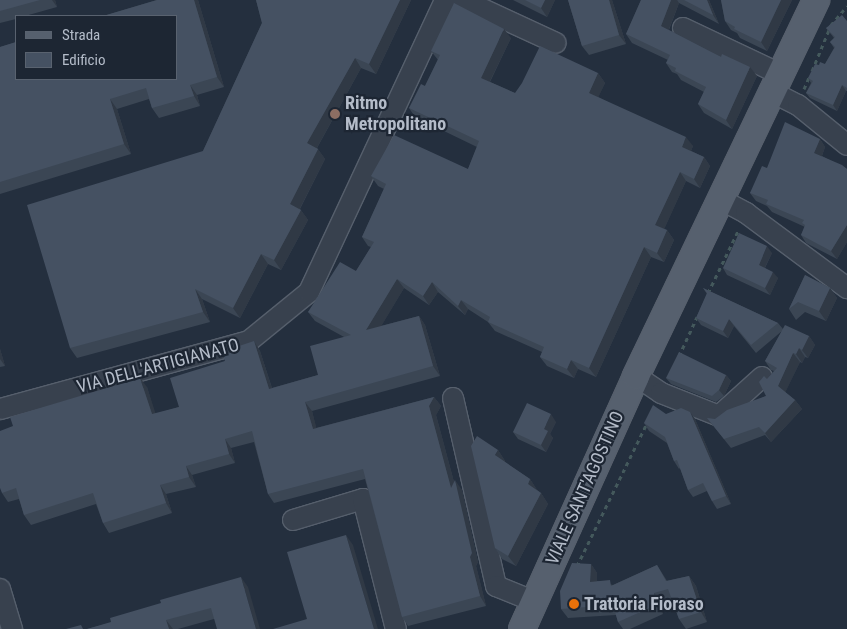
<!DOCTYPE html>
<html>
<head>
<meta charset="utf-8">
<style>
  body { margin:0 }
  #map { position:relative; width:847px; height:629px; overflow:hidden; background:#242f3e; font-family:"Roboto Condensed",sans-serif }
  div>[style] { position:absolute }
  .path>* { height:3px; margin-top:-1.5px; transform-origin:0; background:repeating-linear-gradient(90deg,#44595c 0 4px,transparent 0 8px) }
  .roads { filter:drop-shadow(1px 0 #565f6c) drop-shadow(-1px 0 #565f6c) drop-shadow(0 1px #565f6c) drop-shadow(0 -1px #565f6c) }
  .minor>* { height:20px; margin:-10px; padding:0 10px; transform-origin:10px; border-radius:10px; background:#38414e }
  .major>* { height:26px; margin:-13px; padding:0 13px; transform-origin:13px; border-radius:13px; background:#56606e }
  .wall>* { inset:0; background:#3b4654 }
  .shaded-wall>* { inset:0; background:#303945 }
  .building>* { inset:0; background:#455162 }
  .dots>* { width:14px; height:14px; translate:-50% -50%; box-sizing:border-box; border:2px solid #1d2633; border-radius:50% }
  span { translate:-50% -50%; white-space:nowrap; text-align:center; line-height:1.15; -webkit-text-stroke:4.5px #1d2633; paint-order:stroke }
  .poi-label { font-size:18px; color:#b4bcc9; font-weight:700 }
  .left { translate:0 -50%; text-align:left }
  .street-label { font-size:18px; color:#b4bcc9 }
  .legend { position:absolute; left:15px; top:15px; width:162px; height:65px; box-sizing:border-box; background:#1d2633; border:1px solid #59626f; margin:0; padding:6px 9px; list-style:none; font-size:15px; color:#b4bcc9 }
  .legend li { display:flex; align-items:center; gap:10px; height:25px }
  .legend b { width:25px; border:1px solid #59626f }
</style>
</head>
<body>
<div id="map">
  <div class="path">
    <div style="left:812px;top:71px;width:50px;rotate:-67.6deg"></div>
    <div style="left:831px;top:25px;width:25px;rotate:-50deg"></div>
    <div style="left:804px;top:89px;width:13px;rotate:-67deg"></div>
    <div style="left:708px;top:293px;width:71px;rotate:-64.2deg"></div>
    <div style="left:679px;top:356px;width:43px;rotate:-65.2deg"></div>
    <div style="left:577px;top:566px;width:159px;rotate:-63.9deg"></div>
  </div>
  <div class="roads">
    <div class="minor">
      <div style="left:463px;top:0;width:102px;rotate:24.8deg"></div>
      <div style="left:683px;top:28px;width:107px;rotate:25.4deg"></div>
      <div style="left:772px;top:92px;width:29px;rotate:27deg"></div>
      <div style="left:798px;top:105px;width:63px;rotate:39.2deg"></div>
      <div style="left:720px;top:199px;width:30px;rotate:28deg"></div>
      <div style="left:746px;top:213px;width:126px;rotate:36.6deg"></div>
      <div style="left:636px;top:376px;width:30px;rotate:34deg"></div>
      <div style="left:661px;top:393px;width:62px;rotate:21.6deg"></div>
      <div style="left:719px;top:416px;width:58px;rotate:-42.2deg"></div>
      <div style="left:453px;top:398px;width:193px;rotate:77.1deg"></div>
      <div style="left:496px;top:586px;width:40px;rotate:22deg"></div>
      <div style="left:0;top:409px;width:258px;rotate:-15.3deg"></div>
      <div style="left:249px;top:341px;width:77px;rotate:-39.2deg"></div>
      <div style="left:309px;top:292px;width:322px;rotate:-65deg"></div>
      <div style="left:293px;top:520px;width:73px;rotate:-16.7deg"></div>
      <div style="left:363px;top:499px;width:134px;rotate:75.8deg"></div>
      <div style="left:0;top:589px;width:42px;rotate:73.3deg"></div>
    </div>
    <div class="major">
      <div style="left:522px;top:629px;width:277px;rotate:-65.7deg"></div>
      <div style="left:636px;top:376px;width:417px;rotate:-64.4deg"></div>
    </div>
  </div>
  <div class="wall">
    <div style="clip-path:polygon(0 0,55px 0,57px 7px,25px 16px,16px 16px,16px 19px,0 23px)"></div>
    <div style="clip-path:polygon(157px 0,198px 0,224px 87px,197px 95px,200px 106px,159px 118px,152px 108px,149px 99px,117px 109px,131px 154px,0 194px,0 47px)"></div>
    <div style="clip-path:polygon(256px 0,411px 0,376px 74px,361px 68px,317px 148px,325px 159px,300px 209px,308px 220px,281px 270px,268px 264px,240px 318px,202px 299px,210px 322px,77px 358px,70px 348px,203px 151px,262px 23px)"></div>
    <div style="clip-path:polygon(513px 0,555px 0,547px 17px)"></div>
    <div style="clip-path:polygon(568px 0,612px 0,626px 44px,589px 55px,582px 46px)"></div>
    <div style="clip-path:polygon(641px 0,709px 0,719px 24px,679px 3px,669px 30px,757px 76px,732px 129px,704px 113px,698px 104px,704px 92px,681px 80px,677px 74px,672px 72px,666px 63px,668px 60px,632px 43px,626px 34px)"></div>
    <div style="clip-path:polygon(721px 0,792px 0,767px 51px,740px 38px,737px 33px,731px 30px,725px 21px)"></div>
    <div style="clip-path:polygon(847px 21px,847px 91px,846px 91px,837px 111px,810px 98px,806px 93px,811px 83px,808px 78px,819px 65px,825px 64px,834px 48px,830px 42px,834px 38px,826px 28px)"></div>
    <div style="clip-path:polygon(511px 38px,490px 82px,515px 93px,598px 73px,605px 83px,598px 97px,693px 146px,691px 151px,704px 157px,710px 166px,700px 188px,686px 181px,664px 229px,667px 230px,674px 240px,664px 262px,651px 257px,596px 377px,578px 369px,574px 378px,547px 366px,540px 357px,542px 352px,495px 331px,488px 322px,468px 309px,465px 315px,438px 292px,429px 305px,404px 288px,381px 326px,419px 316px,425px 325px,440px 376px,312px 411px,316px 428px,434px 397px,441px 406px,436px 415px,454px 482px,462px 490px,478px 562px,476px 566px,486px 606px,408px 626px,402px 617px,365px 479px,274px 503px,268px 494px,254px 442px,231px 448px,235px 463px,192px 475px,196px 487px,166px 494px,172px 513px,109px 533px,103px 523px,96px 504px,31px 525px,24px 515px,19px 499px,8px 502px,2px 493px,13px 426px,147px 387px,155px 414px,179px 407px,225px 361px,254px 341px,260px 351px,272px 388px,318px 375px,344px 337px,315px 321px,308px 312px,356px 271px,371px 247px,368px 246px,362px 237px,384px 189px,378px 186px,371px 176px,468px 169px,477px 147px,415px 117px,409px 108px,425px 86px,438px 60px,431px 51px)"></div>
    <div style="clip-path:polygon(820px 139px,825px 147px,822px 156px,847px 169px,847px 242px,837px 259px,806px 243px,801px 235px,805px 227px,772px 212px,767px 206px,756px 201px,750px 193px,767px 168px)"></div>
    <div style="clip-path:polygon(772px 253px,765px 268px,778px 278px,770px 295px,727px 275px,723px 268px)"></div>
    <div style="clip-path:polygon(805px 275px,830px 288px,837px 298px,826px 321px,805px 312px,796px 320px,789px 309px)"></div>
    <div style="clip-path:polygon(703px 288px,778px 323px,783px 329px,809px 336px,815px 345px,808px 358px,805px 357px,802px 363px,800px 362px,785px 392px,795px 400px,802px 409px,771px 442px,765px 435px,731px 448px,707px 418px,715px 419px,766px 396px,767px 379px,774px 371px,771px 370px,765px 361px,782px 331px,756px 353px,734px 326px,728px 338px,701px 325px,696px 318px,707px 294px)"></div>
    <div style="clip-path:polygon(0 349px,5px 366px,0 367px)"></div>
    <div style="clip-path:polygon(726px 375px,731px 381px,724px 396px,716px 402px,671px 384px,666px 378px)"></div>
    <div style="clip-path:polygon(690px 412px,695px 419px,731px 504px,717px 509px,712px 501px,707px 491px,693px 497px,688px 490px,680px 468px,679px 469px,674px 461px,667px 443px,649px 431px,644px 423px,666px 414px)"></div>
    <div style="clip-path:polygon(556px 422px,550px 434px,553px 438px,546px 452px,518px 439px,513px 432px)"></div>
    <div style="clip-path:polygon(498px 450px,505px 461px,504px 462px,530px 479px,537px 490px,541px 493px,548px 504px,516px 566px,502px 559px,495px 548px)"></div>
    <div style="clip-path:polygon(591px 564px,597px 573px,597px 581px,613px 585px,657px 565px,667px 581px,689px 576px,696px 586px,707px 622px,686px 629px,679px 619px,672px 600px,661px 603px,663px 614px,630px 629px,623px 629px,618px 622px,616px 615px,568px 618px,561px 609px)"></div>
    <div style="clip-path:polygon(248px 587px,214px 619px,178px 629px,87px 629px)"></div>
  </div>
  <div class="shaded-wall">
    <div style="clip-path:polygon(52px 0,55px 0,57px 7px)"></div>
    <div style="clip-path:polygon(194px 0,198px 0,224px 87px,217px 77px)"></div>
    <div style="clip-path:polygon(400px 0,411px 0,376px 74px,369px 64px)"></div>
    <div style="clip-path:polygon(545px 0,555px 0,547px 17px,541px 8px)"></div>
    <div style="clip-path:polygon(609px 0,612px 0,626px 44px,619px 35px)"></div>
    <div style="clip-path:polygon(671px 0,677px 0,679px 3px,667px 34px,661px 26px)"></div>
    <div style="clip-path:polygon(707px 0,709px 0,719px 24px,713px 15px)"></div>
    <div style="clip-path:polygon(781px 0,792px 0,767px 51px,761px 42px)"></div>
    <div style="clip-path:polygon(504px 29px,511px 38px,487px 87px,481px 78px)"></div>
    <div style="clip-path:polygon(355px 58px,361px 68px,314px 153px,307px 143px)"></div>
    <div style="clip-path:polygon(750px 67px,757px 76px,732px 129px,726px 120px)"></div>
    <div style="clip-path:polygon(598px 73px,605px 83px,596px 102px,589px 93px)"></div>
    <div style="clip-path:polygon(190px 85px,197px 95px,200px 106px,194px 96px)"></div>
    <div style="clip-path:polygon(842px 85px,846px 91px,837px 111px,833px 105px)"></div>
    <div style="clip-path:polygon(110px 99px,117px 109px,131px 154px,124px 144px)"></div>
    <div style="clip-path:polygon(686px 137px,693px 146px,689px 156px,682px 147px)"></div>
    <div style="clip-path:polygon(820px 139px,825px 147px,820px 161px,814px 153px)"></div>
    <div style="clip-path:polygon(318px 149px,325px 159px,297px 214px,290px 204px)"></div>
    <div style="clip-path:polygon(704px 157px,710px 166px,700px 188px,694px 179px)"></div>
    <div style="clip-path:polygon(680px 172px,686px 181px,662px 234px,655px 225px)"></div>
    <div style="clip-path:polygon(301px 210px,308px 220px,281px 270px,274px 260px)"></div>
    <div style="clip-path:polygon(847px 225px,847px 242px,837px 259px,831px 251px)"></div>
    <div style="clip-path:polygon(667px 230px,674px 240px,664px 262px,657px 253px)"></div>
    <div style="clip-path:polygon(767px 246px,772px 253px,763px 271px,759px 265px)"></div>
    <div style="clip-path:polygon(644px 247px,651px 257px,596px 377px,589px 368px)"></div>
    <div style="clip-path:polygon(261px 254px,268px 264px,240px 318px,233px 308px)"></div>
    <div style="clip-path:polygon(773px 272px,778px 278px,770px 295px,765px 288px)"></div>
    <div style="clip-path:polygon(397px 279px,404px 288px,373px 340px,366px 330px)"></div>
    <div style="clip-path:polygon(432px 282px,438px 292px,429px 305px,423px 296px)"></div>
    <div style="clip-path:polygon(830px 288px,837px 298px,826px 321px,819px 311px)"></div>
    <div style="clip-path:polygon(195px 289px,202px 299px,210px 322px,203px 312px)"></div>
    <div style="clip-path:polygon(461px 300px,468px 309px,465px 315px,458px 306px)"></div>
    <div style="clip-path:polygon(419px 316px,425px 325px,440px 376px,433px 366px)"></div>
    <div style="clip-path:polygon(729px 319px,734px 326px,728px 338px,723px 331px)"></div>
    <div style="clip-path:polygon(809px 336px,815px 345px,808px 358px,802px 350px)"></div>
    <div style="clip-path:polygon(254px 341px,260px 351px,275px 398px,269px 389px)"></div>
    <div style="clip-path:polygon(799px 348px,805px 357px,802px 363px,796px 354px)"></div>
    <div style="clip-path:polygon(0 349px,5px 366px,0 359px)"></div>
    <div style="clip-path:polygon(793px 353px,800px 362px,784px 395px,778px 386px)"></div>
    <div style="clip-path:polygon(571px 360px,578px 369px,574px 378px,567px 369px)"></div>
    <div style="clip-path:polygon(726px 375px,731px 381px,724px 396px,719px 390px)"></div>
    <div style="clip-path:polygon(140px 378px,147px 387px,159px 424px,152px 414px)"></div>
    <div style="clip-path:polygon(434px 397px,441px 406px,436px 415px,458px 497px,451px 488px,429px 406px)"></div>
    <div style="clip-path:polygon(795px 400px,802px 409px,771px 442px,765px 433px)"></div>
    <div style="clip-path:polygon(305px 402px,312px 411px,319px 438px,313px 429px)"></div>
    <div style="clip-path:polygon(690px 412px,695px 419px,731px 504px,726px 496px)"></div>
    <div style="clip-path:polygon(551px 414px,556px 422px,550px 434px,553px 438px,546px 452px,541px 445px,544px 429px)"></div>
    <div style="clip-path:polygon(225px 439px,231px 448px,235px 463px,229px 454px)"></div>
    <div style="clip-path:polygon(498px 450px,505px 461px,502px 466px,495px 455px)"></div>
    <div style="clip-path:polygon(186px 466px,192px 475px,196px 487px,189px 477px)"></div>
    <div style="clip-path:polygon(530px 479px,537px 490px,535px 494px,528px 484px)"></div>
    <div style="clip-path:polygon(455px 480px,462px 490px,478px 562px,476px 566px,486px 606px,480px 596px,470px 557px)"></div>
    <div style="clip-path:polygon(160px 485px,166px 494px,172px 513px,166px 503px)"></div>
    <div style="clip-path:polygon(541px 493px,548px 504px,516px 566px,508px 556px)"></div>
    <div style="clip-path:polygon(346px 535px,353px 545px,378px 629px,374px 629px)"></div>
    <div style="clip-path:polygon(591px 564px,597px 573px,597px 591px,590px 582px)"></div>
    <div style="clip-path:polygon(689px 576px,696px 586px,707px 622px,701px 612px)"></div>
    <div style="clip-path:polygon(241px 577px,248px 587px,260px 629px,256px 629px)"></div>
    <div style="clip-path:polygon(654px 593px,661px 603px,663px 614px,656px 605px)"></div>
    <div style="clip-path:polygon(166px 620px,173px 629px,169px 629px)"></div>
  </div>
  <div class="building">
    <div style="clip-path:polygon(0 0,40px 0,0 11px)"></div>
    <div style="clip-path:polygon(157px 0,194px 0,217px 77px,190px 85px,194px 96px,152px 108px,146px 88px,110px 99px,124px 144px,0 182px,0 47px,16px 42px,16px 79px,176px 79px,176px 16px,103px 16px)"></div>
    <div style="clip-path:polygon(256px 0,400px 0,369px 64px,355px 58px,307px 143px,318px 149px,290px 204px,301px 210px,274px 260px,261px 254px,233px 308px,195px 289px,203px 312px,70px 348px,27px 205px,203px 151px,262px 23px)"></div>
    <div style="clip-path:polygon(525px 0,545px 0,541px 8px)"></div>
    <div style="clip-path:polygon(568px 0,609px 0,619px 35px,582px 46px)"></div>
    <div style="clip-path:polygon(641px 0,671px 0,661px 26px,721px 57px,722px 54px,750px 67px,726px 120px,698px 104px,706px 87px,675px 71px,676px 68px,666px 63px,670px 55px,626px 34px)"></div>
    <div style="clip-path:polygon(684px 0,707px 0,713px 15px)"></div>
    <div style="clip-path:polygon(721px 0,781px 0,761px 42px,734px 29px,735px 27px,725px 21px)"></div>
    <div style="clip-path:polygon(454px 3px,504px 29px,481px 78px,515px 93px,522px 83px,540px 46px,598px 73px,589px 93px,686px 137px,682px 147px,704px 157px,694px 179px,680px 172px,655px 225px,667px 230px,657px 253px,644px 247px,589px 368px,571px 360px,567px 369px,540px 357px,544px 347px,488px 322px,490px 317px,461px 300px,458px 306px,432px 282px,423px 296px,397px 279px,366px 330px,419px 316px,433px 366px,305px 402px,313px 429px,434px 397px,429px 406px,451px 488px,455px 480px,472px 553px,470px 557px,480px 596px,402px 617px,363px 469px,268px 494px,252px 431px,225px 439px,229px 454px,186px 466px,189px 477px,160px 485px,166px 503px,103px 523px,93px 493px,24px 515px,16px 488px,2px 493px,0 488px,0 431px,13px 426px,10px 417px,140px 378px,152px 414px,179px 407px,170px 378px,225px 361px,223px 355px,240px 350px,239px 346px,254px 341px,269px 389px,318px 375px,310px 346px,351px 335px,308px 312px,340px 262px,356px 271px,374px 242px,362px 237px,386px 184px,371px 176px,394px 135px,468px 169px,479px 141px,409px 108px,421px 84px,425px 86px,440px 55px,431px 51px)"></div>
    <div style="clip-path:polygon(842px 15px,847px 21px,847px 88px,842px 85px,833px 105px,806px 93px,813px 81px,808px 78px,815px 64px,819px 65px,820px 62px,825px 64px,835px 47px,830px 42px,835px 37px,826px 28px)"></div>
    <div style="clip-path:polygon(785px 122px,820px 139px,814px 153px,842px 165px,847px 169px,847px 225px,831px 251px,801px 235px,805px 225px,802px 223px,804px 220px,766px 204px,768px 200px,750px 193px,762px 166px,767px 168px)"></div>
    <div style="clip-path:polygon(739px 233px,767px 246px,759px 265px,773px 272px,765px 288px,723px 268px)"></div>
    <div style="clip-path:polygon(805px 275px,830px 288px,819px 311px,798px 302px,789px 309px)"></div>
    <div style="clip-path:polygon(703px 288px,778px 323px,751px 345px,729px 319px,723px 331px,696px 318px,707px 293px)"></div>
    <div style="clip-path:polygon(785px 325px,809px 336px,802px 350px,799px 348px,796px 354px,793px 353px,778px 386px,795px 400px,765px 433px,759px 427px,724px 439px,707px 418px,715px 419px,727px 410px,766px 396px,759px 382px,764px 376px,767px 379px,777px 368px,765px 361px)"></div>
    <div style="clip-path:polygon(679px 352px,726px 375px,719px 390px,712px 396px,666px 378px)"></div>
    <div style="clip-path:polygon(527px 403px,551px 414px,544px 429px,548px 431px,541px 445px,513px 432px)"></div>
    <div style="clip-path:polygon(653px 405px,666px 414px,681px 408px,690px 412px,726px 496px,712px 501px,703px 483px,688px 490px,677px 460px,674px 461px,665px 437px,644px 423px)"></div>
    <div style="clip-path:polygon(477px 436px,498px 450px,495px 455px,530px 479px,528px 484px,541px 493px,508px 556px,495px 548px,471px 446px)"></div>
    <div style="clip-path:polygon(346px 535px,374px 629px,273px 629px,307px 619px,287px 552px)"></div>
    <div style="clip-path:polygon(572px 563px,591px 564px,590px 582px,610px 580px,611px 586px,657px 565px,666px 581px,689px 576px,701px 612px,679px 619px,668px 589px,654px 593px,656px 605px,618px 622px,613px 605px,561px 609px,560px 591px)"></div>
    <div style="clip-path:polygon(241px 577px,256px 629px,217px 629px,211px 608px,166px 620px,169px 629px,87px 629px,111px 622px,110px 618px,161px 603px,160px 600px)"></div>
    <div style="clip-path:polygon(81px 625px,83px 629px,66px 629px)"></div>
  </div>
  <div class="dots">
    <div style="left:335px;top:114px;background:#8d6e63"></div>
    <div style="left:574px;top:604px;background:#e8710a"></div>
  </div>
  <div class="poi-label">
    <span class="left" style="left:345px;top:114px">Ritmo<br>Metropolitano</span>
    <span class="left" style="left:584px;top:604px">Trattoria Fioraso</span>
  </div>
  <div class="street-label">
    <span style="left:158px;top:366px;rotate:-15deg">VIA DELL'ARTIGIANATO</span>
    <span style="left:585px;top:488px;rotate:-66deg">VIALE SANT'AGOSTINO</span>
  </div>
  <ul class="legend">
  <li><b style="height:6px;background:#56606e"></b>Strada</li>
  <li><b style="height:14px;background:#455162"></b>Edificio</li>
  </ul>
</div>
</body>
</html>
